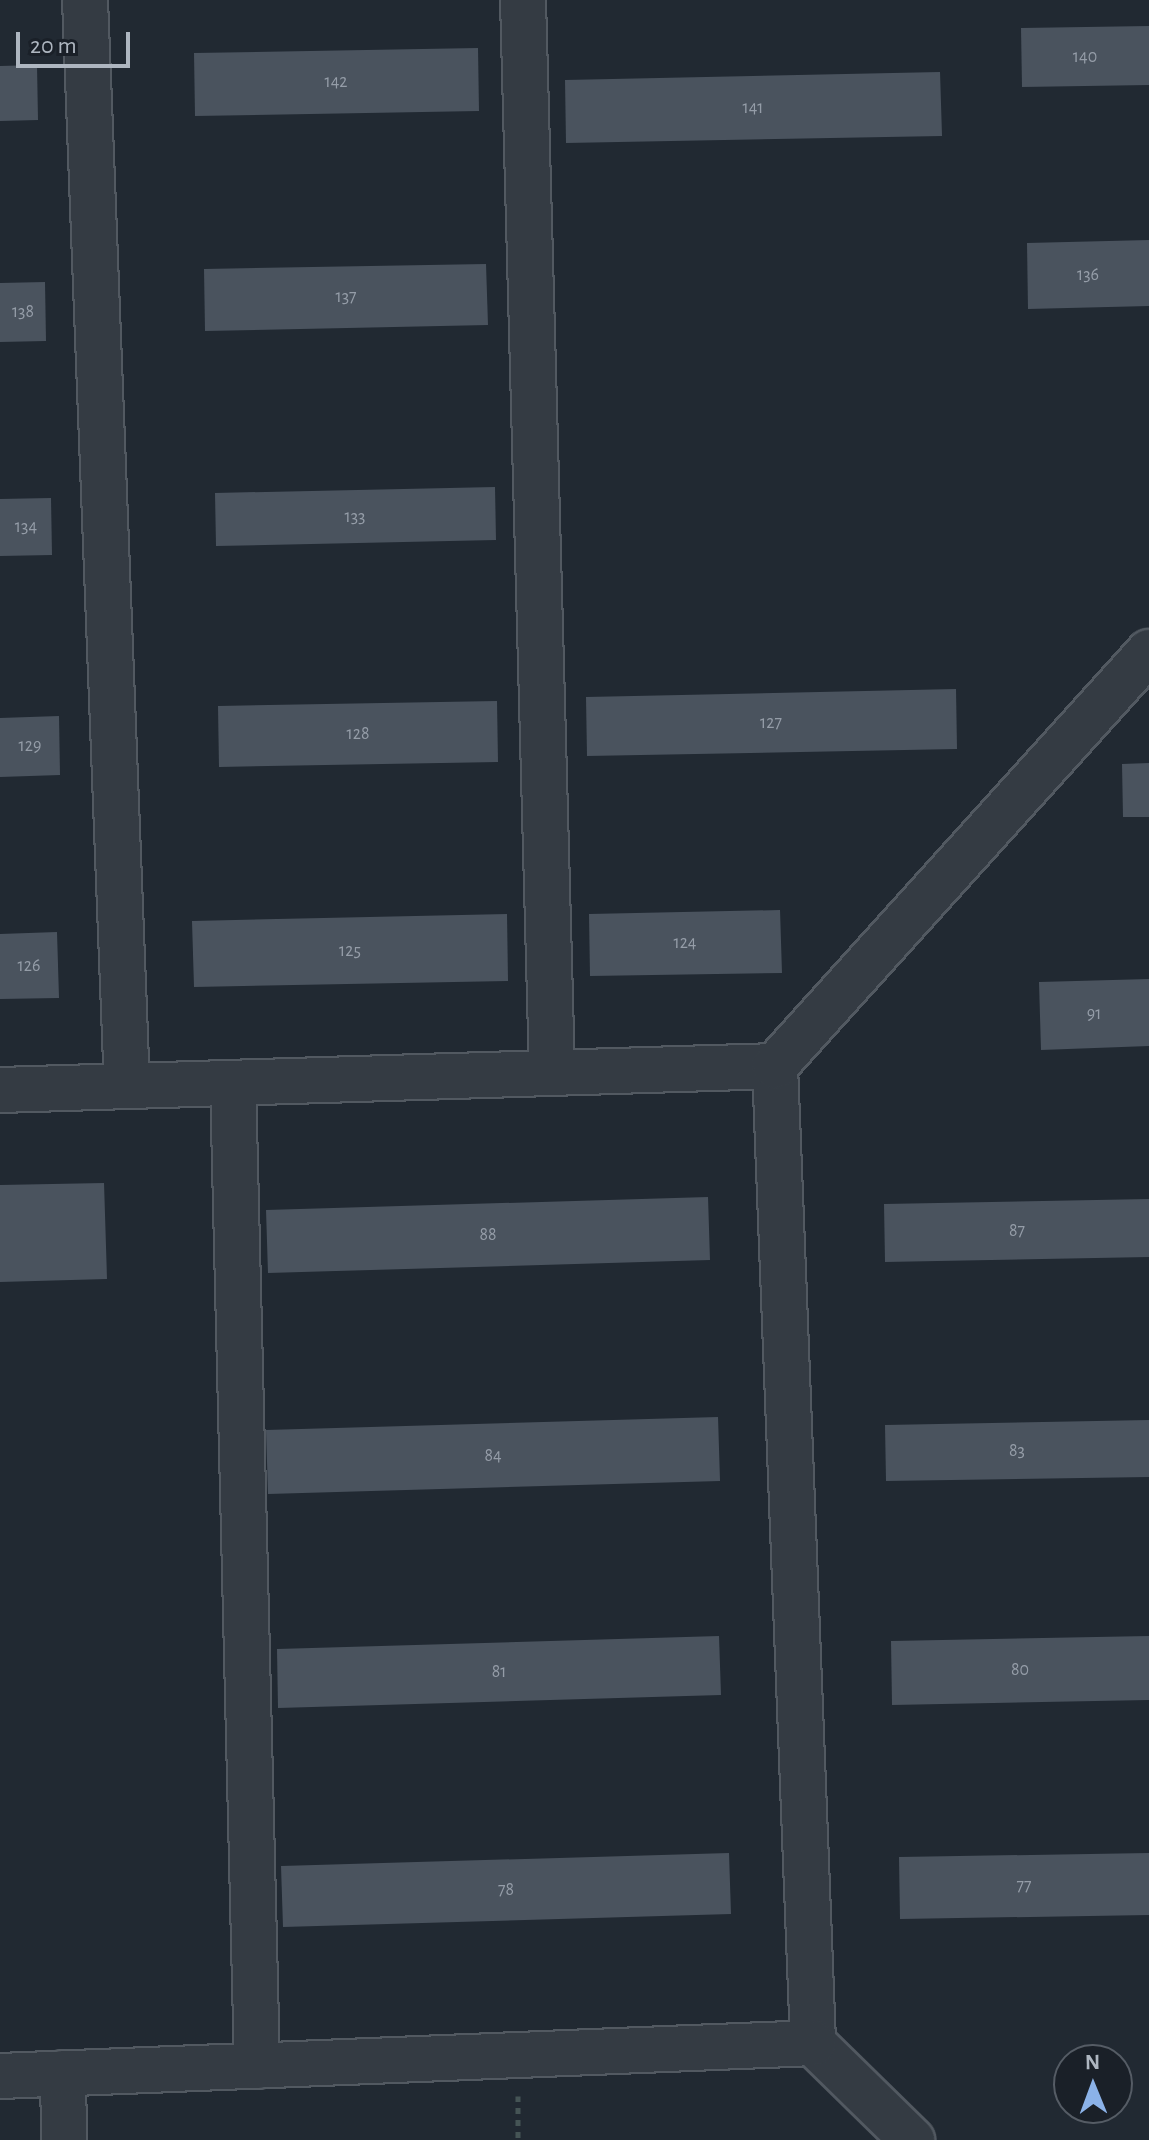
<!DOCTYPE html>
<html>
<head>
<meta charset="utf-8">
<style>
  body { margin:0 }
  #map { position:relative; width:1149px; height:2140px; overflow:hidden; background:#212932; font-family:"Alegreya Sans",sans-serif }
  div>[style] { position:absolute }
  .building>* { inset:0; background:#4a535e }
  .path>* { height:5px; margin-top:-2.5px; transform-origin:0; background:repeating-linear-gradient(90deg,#455455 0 6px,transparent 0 12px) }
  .roads { filter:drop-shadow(2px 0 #525961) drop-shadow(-2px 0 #525961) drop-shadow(0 2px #525961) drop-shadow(0 -2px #525961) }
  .minor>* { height:44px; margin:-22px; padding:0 22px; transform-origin:22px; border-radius:22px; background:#343b43 }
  span { translate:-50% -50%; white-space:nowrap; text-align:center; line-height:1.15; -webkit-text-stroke:6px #1a2028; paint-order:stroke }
  .number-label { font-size:18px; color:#959da8 }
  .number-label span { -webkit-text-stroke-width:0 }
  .north { position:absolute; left:1053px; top:2044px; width:80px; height:80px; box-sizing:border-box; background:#1a2028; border:2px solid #555c65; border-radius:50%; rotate:359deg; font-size:22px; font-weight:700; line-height:32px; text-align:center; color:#aeb6c0 }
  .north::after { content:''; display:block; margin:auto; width:28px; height:36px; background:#8bb2e8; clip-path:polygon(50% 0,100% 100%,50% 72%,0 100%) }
  .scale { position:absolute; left:16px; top:32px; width:114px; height:36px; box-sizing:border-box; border:4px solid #aeb6c0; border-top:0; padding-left:10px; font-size:24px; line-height:28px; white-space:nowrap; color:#aeb6c0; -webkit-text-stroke:6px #1a2028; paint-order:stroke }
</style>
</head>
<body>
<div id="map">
  <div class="building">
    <div style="clip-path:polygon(1149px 26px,1149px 85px,1022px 87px,1021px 28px)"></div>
    <div style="clip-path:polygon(478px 48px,479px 111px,195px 116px,194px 53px)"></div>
    <div style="clip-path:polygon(37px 65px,38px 120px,0 121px,0 66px)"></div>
    <div style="clip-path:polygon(940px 72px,942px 136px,566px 143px,565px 80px)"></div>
    <div style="clip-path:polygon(1149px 240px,1149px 306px,1028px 309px,1027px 243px)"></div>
    <div style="clip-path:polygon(486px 264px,488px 325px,205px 331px,204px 269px)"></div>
    <div style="clip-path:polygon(45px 282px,46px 341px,0 342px,0 283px)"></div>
    <div style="clip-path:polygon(495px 487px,496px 540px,216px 546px,215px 493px)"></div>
    <div style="clip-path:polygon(51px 498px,52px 555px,0 556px,0 499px)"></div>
    <div style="clip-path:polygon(956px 689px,957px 749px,587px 756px,586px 697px)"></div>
    <div style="clip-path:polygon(497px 701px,498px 762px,219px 767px,218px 706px)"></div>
    <div style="clip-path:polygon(59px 716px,60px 775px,0 777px,0 718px)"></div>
    <div style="clip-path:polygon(1149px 763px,1149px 817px,1123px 817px,1122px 764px)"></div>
    <div style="clip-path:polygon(780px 910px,782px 973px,590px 976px,589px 914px)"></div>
    <div style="clip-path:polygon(507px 914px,508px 981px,194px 987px,192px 921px)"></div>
    <div style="clip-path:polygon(57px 932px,59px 998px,0 999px,0 934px)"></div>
    <div style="clip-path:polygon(1149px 979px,1149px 1046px,1041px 1050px,1039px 982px)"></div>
    <div style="clip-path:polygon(104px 1183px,107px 1279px,0 1282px,0 1185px)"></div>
    <div style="clip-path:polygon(708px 1197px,710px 1260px,268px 1273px,266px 1210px)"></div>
    <div style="clip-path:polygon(1149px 1199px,1149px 1257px,885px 1262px,884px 1204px)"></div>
    <div style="clip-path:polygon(718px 1417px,720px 1481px,268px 1494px,266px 1430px)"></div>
    <div style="clip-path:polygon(1149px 1420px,1149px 1477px,886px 1481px,885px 1425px)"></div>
    <div style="clip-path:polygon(719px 1636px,721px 1695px,278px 1708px,277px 1649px)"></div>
    <div style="clip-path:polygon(1149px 1636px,1149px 1700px,892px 1705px,891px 1641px)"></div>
    <div style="clip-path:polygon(729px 1853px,731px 1914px,283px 1927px,281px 1866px)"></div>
    <div style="clip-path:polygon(1149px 1853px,1149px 1915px,900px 1919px,899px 1857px)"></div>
  </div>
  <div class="path">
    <div style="left:518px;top:2096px;width:44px;rotate:90deg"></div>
  </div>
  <div class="roads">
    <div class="minor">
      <div style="left:85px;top:0;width:1087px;rotate:87.79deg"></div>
      <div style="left:523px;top:0;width:1073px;rotate:88.45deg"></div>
      <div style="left:775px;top:1066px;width:978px;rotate:87.77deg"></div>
      <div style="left:813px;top:2043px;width:139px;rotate:44.4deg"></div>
      <div style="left:233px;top:1083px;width:983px;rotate:88.6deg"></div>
      <div style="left:0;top:1090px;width:775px;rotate:-1.77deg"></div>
      <div style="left:775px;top:1066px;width:558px;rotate:-47.91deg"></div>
      <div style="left:63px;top:2073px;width:67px;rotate:89.1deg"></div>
      <div style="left:0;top:2076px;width:814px;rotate:-2.32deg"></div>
    </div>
  </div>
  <div class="number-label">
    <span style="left:1085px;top:57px">140</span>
    <span style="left:336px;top:82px">142</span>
    <span style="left:753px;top:108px">141</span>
    <span style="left:1088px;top:275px">136</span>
    <span style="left:346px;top:297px">137</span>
    <span style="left:23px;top:312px">138</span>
    <span style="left:355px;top:517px">133</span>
    <span style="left:26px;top:527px">134</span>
    <span style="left:771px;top:723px">127</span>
    <span style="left:358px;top:734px">128</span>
    <span style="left:30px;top:746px">129</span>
    <span style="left:685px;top:943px">124</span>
    <span style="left:350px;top:951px">125</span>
    <span style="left:29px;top:966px">126</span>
    <span style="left:1094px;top:1014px">91</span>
    <span style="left:1017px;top:1231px">87</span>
    <span style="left:488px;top:1235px">88</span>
    <span style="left:1017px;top:1451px">83</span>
    <span style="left:493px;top:1456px">84</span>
    <span style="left:1020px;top:1670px">80</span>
    <span style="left:499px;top:1672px">81</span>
    <span style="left:1024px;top:1886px">77</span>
    <span style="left:506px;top:1890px">78</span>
  </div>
  <div class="north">N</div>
  <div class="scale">20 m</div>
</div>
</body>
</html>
